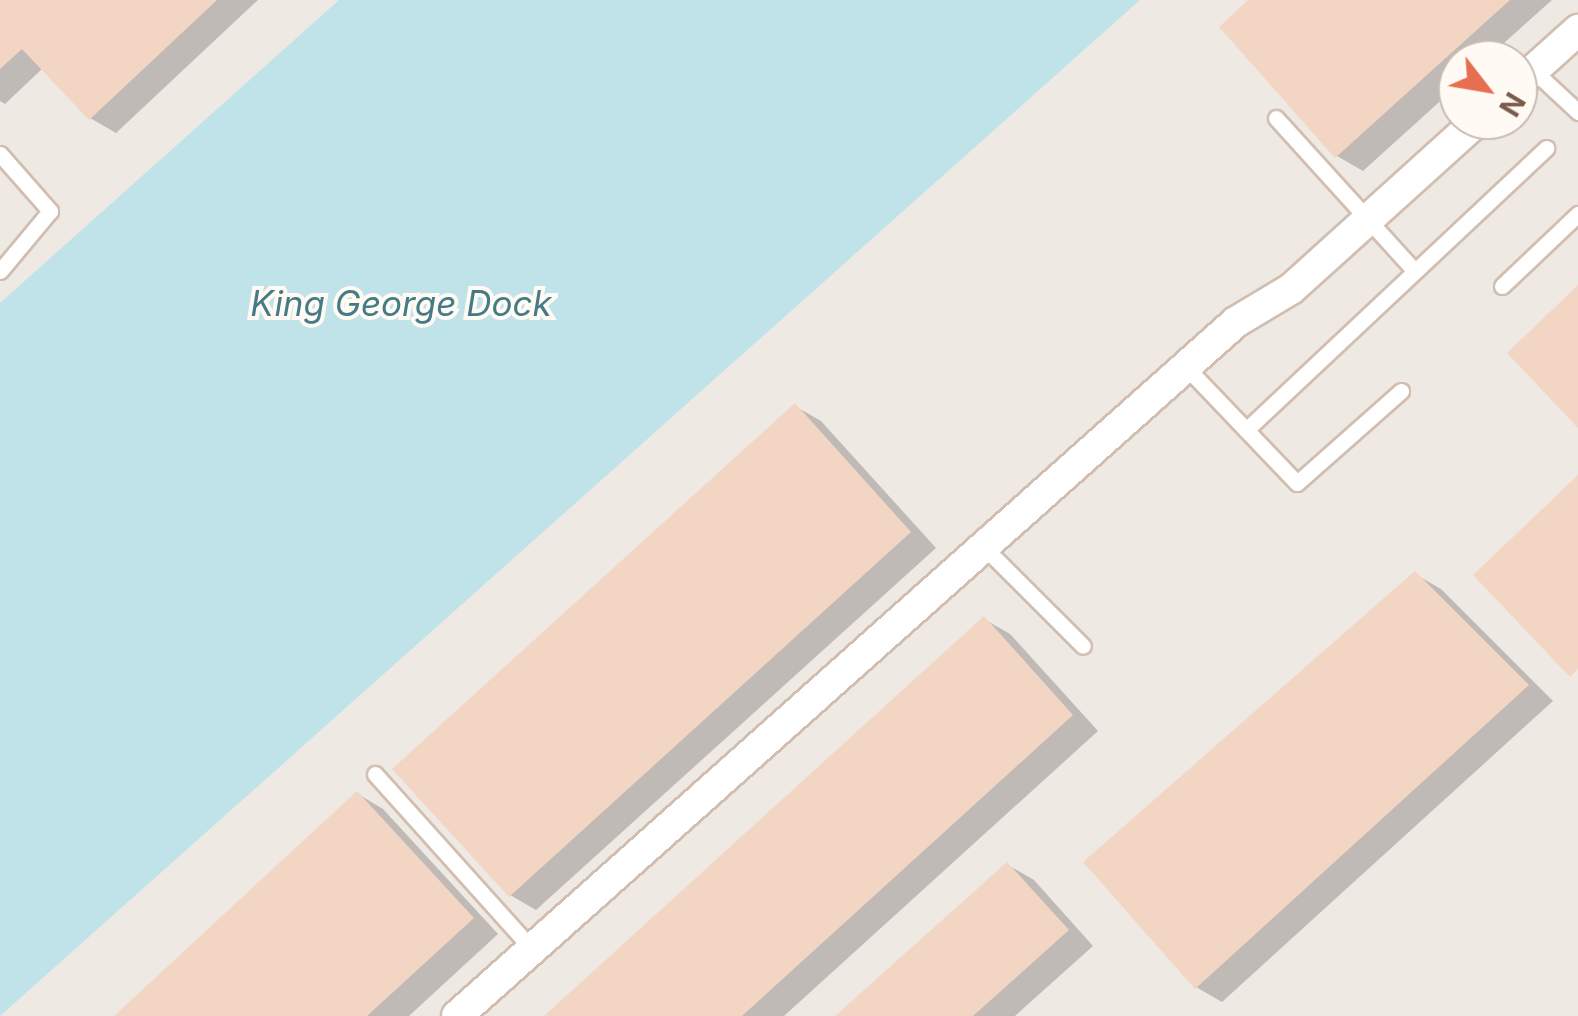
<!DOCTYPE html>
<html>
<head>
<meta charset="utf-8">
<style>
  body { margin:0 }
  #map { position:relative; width:1578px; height:1016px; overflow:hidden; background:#fdf6ec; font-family:Inter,sans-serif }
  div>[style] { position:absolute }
  .industrial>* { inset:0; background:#efe9e4 }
  .water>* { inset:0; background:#bfe3e8 }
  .shadow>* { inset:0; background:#0003 }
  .building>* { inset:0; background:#f3d5c3 }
  .roads { filter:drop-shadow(2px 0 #d1beb0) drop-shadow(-2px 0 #d1beb0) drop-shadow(0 2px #d1beb0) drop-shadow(0 -2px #d1beb0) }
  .lane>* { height:15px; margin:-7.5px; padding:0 7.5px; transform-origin:7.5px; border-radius:7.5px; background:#fff }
  .street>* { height:30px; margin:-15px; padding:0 15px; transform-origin:15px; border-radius:15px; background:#fff }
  span { translate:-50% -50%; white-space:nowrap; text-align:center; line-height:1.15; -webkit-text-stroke:8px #fffaf3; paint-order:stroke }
  .water-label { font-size:35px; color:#437c86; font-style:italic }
  .north { position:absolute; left:1438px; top:40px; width:100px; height:100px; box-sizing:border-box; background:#fffaf3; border:2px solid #cabbb1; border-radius:50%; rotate:121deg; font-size:28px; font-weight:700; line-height:40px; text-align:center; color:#7a5c4d }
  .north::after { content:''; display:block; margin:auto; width:35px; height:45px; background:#e76f51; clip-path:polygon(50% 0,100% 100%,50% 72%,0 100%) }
</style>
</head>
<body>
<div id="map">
  <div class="industrial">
    <div style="clip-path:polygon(evenodd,0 0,1578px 0,1578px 1016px,0 1016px,0 0,1458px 60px,1518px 60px,1518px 120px,1458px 120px,1458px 60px)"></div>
  </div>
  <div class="water">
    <div style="clip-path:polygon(339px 0,1140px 0,0 1016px,0 303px)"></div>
  </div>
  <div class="shadow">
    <div style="clip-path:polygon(0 0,258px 0,116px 133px,90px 118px,43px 68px,5px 104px,0 101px)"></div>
    <div style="clip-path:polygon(1252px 0,1552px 0,1485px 60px,1458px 60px,1458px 85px,1363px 171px,1337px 156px)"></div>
    <div style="clip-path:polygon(795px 406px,821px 421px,936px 548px,536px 910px,510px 895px)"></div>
    <div style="clip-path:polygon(1415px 574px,1441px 589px,1553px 701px,1222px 1002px,1196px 987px)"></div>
    <div style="clip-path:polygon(984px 619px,1010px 634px,1098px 731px,784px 1016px,547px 1016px)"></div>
    <div style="clip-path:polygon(358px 794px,383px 809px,498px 934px,409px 1016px,117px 1016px)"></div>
    <div style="clip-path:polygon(1008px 865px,1034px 880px,1093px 946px,1015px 1016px,839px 1016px)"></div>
  </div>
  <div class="building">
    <div style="clip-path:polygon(0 0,217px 0,89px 120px,22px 49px,0 69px)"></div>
    <div style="clip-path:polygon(1248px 0,1510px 0,1335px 158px,1219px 27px)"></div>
    <div style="clip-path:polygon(1578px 285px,1578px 428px,1507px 353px)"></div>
    <div style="clip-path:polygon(795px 403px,911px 532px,509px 897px,392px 769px)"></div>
    <div style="clip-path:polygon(1578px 475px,1578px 669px,1570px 677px,1473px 575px)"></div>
    <div style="clip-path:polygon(1415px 571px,1529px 685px,1195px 989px,1083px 862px)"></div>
    <div style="clip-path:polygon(984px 616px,1073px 715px,742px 1016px,544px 1016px)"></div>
    <div style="clip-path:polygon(357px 791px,474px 918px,367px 1016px,114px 1016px)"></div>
    <div style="clip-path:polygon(1007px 862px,1069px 930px,973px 1016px,835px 1016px)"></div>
  </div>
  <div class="roads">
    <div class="lane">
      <div style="left:1533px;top:70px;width:62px;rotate:43deg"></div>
      <div style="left:1276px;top:118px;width:202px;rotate:47.8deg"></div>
      <div style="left:0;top:154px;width:76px;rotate:48.7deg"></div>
      <div style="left:50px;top:211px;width:78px;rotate:129.8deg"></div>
      <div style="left:1502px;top:286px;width:105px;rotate:-43.5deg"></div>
      <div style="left:1187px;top:368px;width:159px;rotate:46.3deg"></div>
      <div style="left:1297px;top:483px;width:139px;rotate:-41.5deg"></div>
      <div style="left:1246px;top:430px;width:412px;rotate:-43.2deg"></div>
      <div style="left:983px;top:546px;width:141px;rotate:45deg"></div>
      <div style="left:375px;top:774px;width:237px;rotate:48.1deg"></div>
    </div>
    <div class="street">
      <div style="left:1518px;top:84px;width:81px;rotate:-42deg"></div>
      <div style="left:457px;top:1016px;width:1043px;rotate:-41.7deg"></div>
      <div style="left:1236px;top:322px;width:64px;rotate:-31deg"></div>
      <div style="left:1291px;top:289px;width:252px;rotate:-42.1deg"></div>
    </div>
  </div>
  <div class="water-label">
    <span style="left:401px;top:303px">King George Dock</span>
  </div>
  <div class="north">N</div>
</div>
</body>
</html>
